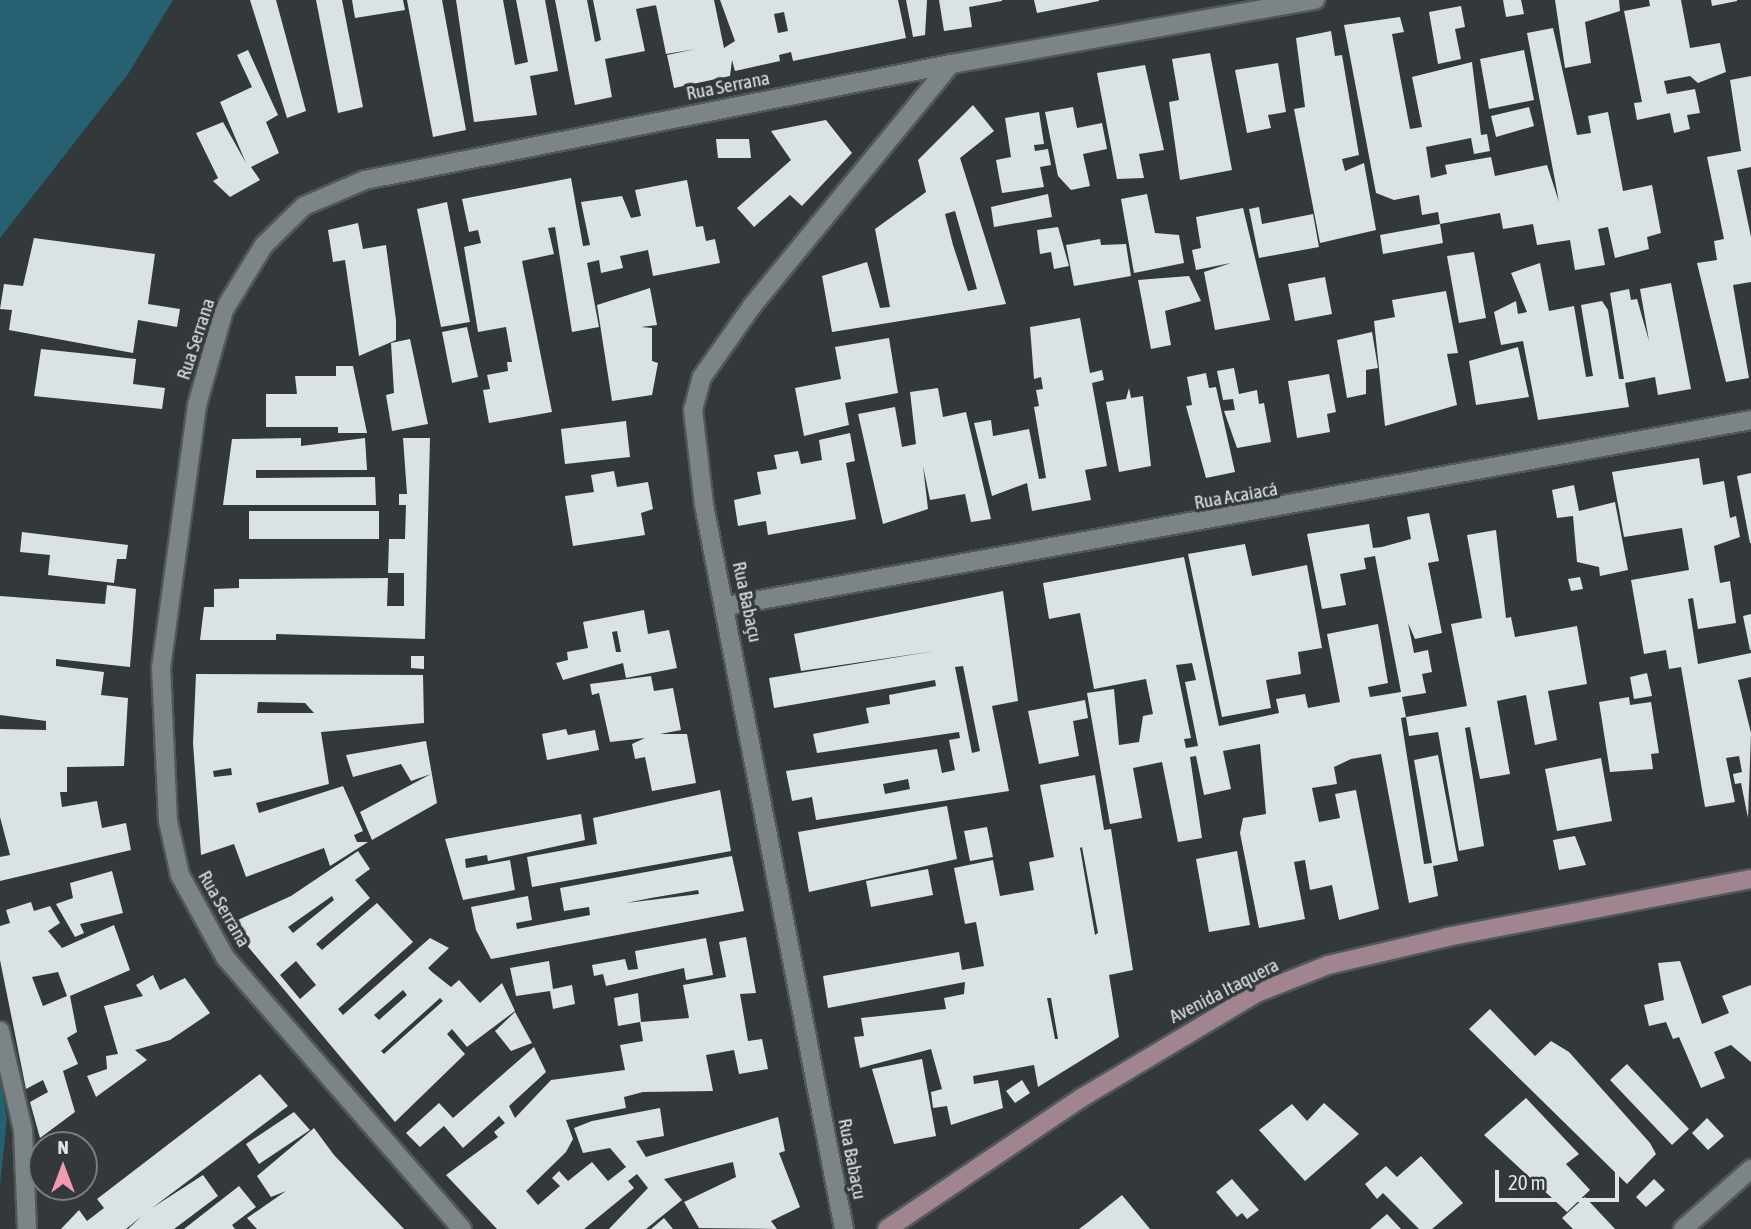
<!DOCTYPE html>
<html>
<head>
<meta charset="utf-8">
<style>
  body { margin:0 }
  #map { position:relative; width:1751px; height:1229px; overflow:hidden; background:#33393b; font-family:"Asap Condensed",sans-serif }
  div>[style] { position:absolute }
  .green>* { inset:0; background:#276070 }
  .building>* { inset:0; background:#dae2e4 }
  .roads { filter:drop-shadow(2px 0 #525759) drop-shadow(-2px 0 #525759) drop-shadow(0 2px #525759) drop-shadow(0 -2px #525759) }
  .street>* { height:18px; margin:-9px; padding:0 9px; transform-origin:9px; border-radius:9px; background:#7d8487 }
  .secondary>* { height:18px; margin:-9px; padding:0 9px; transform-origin:9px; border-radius:9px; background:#a08490 }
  span { translate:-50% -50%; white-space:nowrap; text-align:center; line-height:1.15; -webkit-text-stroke:7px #33393b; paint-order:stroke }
  .street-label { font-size:19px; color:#e0e3e5 }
  .north { position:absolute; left:28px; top:1131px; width:70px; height:70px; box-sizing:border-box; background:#33393b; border:2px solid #787d7f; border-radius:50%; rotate:0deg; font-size:19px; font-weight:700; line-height:28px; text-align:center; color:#e0e3e5 }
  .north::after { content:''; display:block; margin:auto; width:24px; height:32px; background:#f19ab2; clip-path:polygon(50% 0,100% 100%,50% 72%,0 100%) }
  .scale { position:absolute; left:1495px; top:1170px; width:124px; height:32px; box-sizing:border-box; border:4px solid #e0e3e5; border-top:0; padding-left:9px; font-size:21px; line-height:24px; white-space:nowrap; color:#e0e3e5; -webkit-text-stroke:5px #33393b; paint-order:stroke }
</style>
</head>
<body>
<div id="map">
  <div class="green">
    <div style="clip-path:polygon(0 0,173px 0,128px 74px,0 238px)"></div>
    <div style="clip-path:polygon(0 1077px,7px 1118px,0 1185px)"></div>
  </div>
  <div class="building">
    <div style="clip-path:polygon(250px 0,276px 0,306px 111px,287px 118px)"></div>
    <div style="clip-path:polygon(316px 0,342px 0,363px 107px,338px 113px)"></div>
    <div style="clip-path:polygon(352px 0,403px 0,405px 10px,355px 18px)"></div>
    <div style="clip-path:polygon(407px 0,442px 0,466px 130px,433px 137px)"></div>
    <div style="clip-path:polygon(456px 0,503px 0,515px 65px,528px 62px,516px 0,545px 0,558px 71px,530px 76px,537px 115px,474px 122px)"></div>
    <div style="clip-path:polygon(evenodd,555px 0,587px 0,595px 42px,601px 40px,593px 0,714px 0,724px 48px,735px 41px,720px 0,898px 0,906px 38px,793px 61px,791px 52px,779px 55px,780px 61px,735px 71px,732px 60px,730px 76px,674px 88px,667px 55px,696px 49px,666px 54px,656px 5px,636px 9px,645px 51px,605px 59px,612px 97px,575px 105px,555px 0,784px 12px,788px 31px,778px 33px,774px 14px,784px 12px)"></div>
    <div style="clip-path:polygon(906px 0,927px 0,925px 35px,913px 37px)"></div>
    <div style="clip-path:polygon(939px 0,1002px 0,1002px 1px,969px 7px,972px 27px,944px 31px)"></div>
    <div style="clip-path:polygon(1034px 0,1099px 0,1099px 1px,1037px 13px)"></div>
    <div style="clip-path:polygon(1503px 0,1521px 0,1524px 14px,1506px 17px)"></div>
    <div style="clip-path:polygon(1555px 0,1619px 0,1620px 11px,1585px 22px,1591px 63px,1565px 68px)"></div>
    <div style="clip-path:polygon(1649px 0,1681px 0,1690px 48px,1720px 43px,1726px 72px,1698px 83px,1690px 76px,1664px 81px,1667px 94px,1695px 89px,1700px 113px,1687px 115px,1690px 129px,1674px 133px,1670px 113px,1637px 120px,1634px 103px,1642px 102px,1624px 11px,1650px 6px)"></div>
    <div style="clip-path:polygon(1711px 0,1737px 0,1737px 1px,1712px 6px)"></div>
    <div style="clip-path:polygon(1461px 6px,1465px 27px,1455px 29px,1461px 59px,1438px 64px,1429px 12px)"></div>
    <div style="clip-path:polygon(1400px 17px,1404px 32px,1392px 34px,1410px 129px,1422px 127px,1412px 77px,1472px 62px,1481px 135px,1487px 134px,1490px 151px,1474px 154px,1471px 138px,1426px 147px,1431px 178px,1447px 174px,1445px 165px,1491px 157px,1495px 176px,1547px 165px,1559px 202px,1527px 33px,1553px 28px,1577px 135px,1591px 133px,1588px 116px,1608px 112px,1623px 191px,1652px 185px,1661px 233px,1647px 237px,1649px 249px,1615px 258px,1608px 227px,1598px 229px,1605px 265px,1575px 270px,1570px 240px,1537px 245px,1533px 224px,1503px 229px,1500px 213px,1440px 224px,1438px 212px,1422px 215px,1419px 195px,1394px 200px,1376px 193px,1344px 25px)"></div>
    <div style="clip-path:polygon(1331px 31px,1335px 56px,1342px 55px,1359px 155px,1342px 159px,1345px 171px,1364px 163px,1376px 230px,1320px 243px,1294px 109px,1305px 107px,1296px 38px)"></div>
    <div style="clip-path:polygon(248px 50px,278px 115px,266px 122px,279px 153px,251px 167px,260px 180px,230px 197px,213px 181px,218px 178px,196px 133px,223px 122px,246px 163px,220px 102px,252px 87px,237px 55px)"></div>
    <div style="clip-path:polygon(1524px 50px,1534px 100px,1489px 109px,1480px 59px)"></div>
    <div style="clip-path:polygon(1210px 53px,1232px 170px,1180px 180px,1169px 102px,1179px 100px,1172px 59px)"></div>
    <div style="clip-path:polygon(1278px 63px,1286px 112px,1268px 115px,1271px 128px,1247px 133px,1235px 70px)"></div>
    <div style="clip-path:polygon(1145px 65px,1164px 150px,1139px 154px,1144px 178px,1117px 179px,1097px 73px)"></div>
    <div style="clip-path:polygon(1751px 76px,1751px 167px,1737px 170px,1751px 237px,1751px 282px,1733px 285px,1749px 378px,1726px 382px,1697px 263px,1717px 260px,1714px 241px,1724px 239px,1707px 157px,1741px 151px,1730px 80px)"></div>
    <div style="clip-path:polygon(evenodd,973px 105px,994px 131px,960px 158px,1006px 304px,832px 332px,822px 276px,867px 262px,880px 308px,890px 307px,875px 229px,926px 192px,918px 160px,973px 105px,955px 211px,977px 289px,968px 291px,953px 245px,945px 214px,955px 211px)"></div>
    <div style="clip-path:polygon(1073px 107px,1077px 128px,1102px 123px,1107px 149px,1083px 154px,1090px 186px,1071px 190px,1058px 176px,1045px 112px)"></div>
    <div style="clip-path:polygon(1529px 107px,1534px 126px,1496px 137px,1491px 116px)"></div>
    <div style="clip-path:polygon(1039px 112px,1044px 144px,1034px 145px,1035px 151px,1048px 149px,1051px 165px,1040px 167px,1044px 187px,1002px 193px,996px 160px,1011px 157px,1005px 118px)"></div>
    <div style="clip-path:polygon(826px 120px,852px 153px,802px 206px,790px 195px,754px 227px,737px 208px,791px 160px,771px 131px)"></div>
    <div style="clip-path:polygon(716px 139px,749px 139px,751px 158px,718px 158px)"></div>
    <div style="clip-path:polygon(571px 178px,583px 246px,590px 245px,581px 202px,622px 196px,631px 218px,641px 216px,635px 190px,687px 180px,696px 227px,703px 226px,706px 241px,715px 239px,720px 263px,653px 276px,648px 250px,620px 256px,623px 268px,601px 273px,599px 260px,587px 263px,599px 327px,572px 332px,555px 227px,548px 228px,554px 254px,522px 261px,552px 412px,489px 423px,483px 390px,490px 389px,487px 375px,508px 371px,507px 362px,512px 362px,506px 327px,478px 332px,464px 247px,481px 243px,478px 230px,469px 232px,462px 199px)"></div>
    <div style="clip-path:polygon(1048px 194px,1052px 217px,994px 227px,991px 207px)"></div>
    <div style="clip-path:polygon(1147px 194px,1155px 233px,1179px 235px,1184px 263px,1134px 273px,1121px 199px)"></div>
    <div style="clip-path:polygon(447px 202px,470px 322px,441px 327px,417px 209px)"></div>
    <div style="clip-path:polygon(1259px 207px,1262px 224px,1313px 214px,1319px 247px,1259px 258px,1249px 209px)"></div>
    <div style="clip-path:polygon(1243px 208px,1270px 320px,1215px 330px,1204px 272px,1231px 263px,1196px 270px,1192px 250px,1201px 248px,1196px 217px)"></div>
    <div style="clip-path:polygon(358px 223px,363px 249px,386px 245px,396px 320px,396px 340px,359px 356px,345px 260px,333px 262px,328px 230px)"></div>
    <div style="clip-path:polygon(1440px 224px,1443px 243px,1383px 254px,1380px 235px)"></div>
    <div style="clip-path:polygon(1058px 227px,1069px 266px,1054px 269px,1051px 252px,1040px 254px,1037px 230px)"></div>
    <div style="clip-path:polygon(34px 238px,155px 254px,148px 304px,180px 309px,177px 327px,138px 320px,133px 353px,9px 330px,12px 310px,0 309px,4px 284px,23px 286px)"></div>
    <div style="clip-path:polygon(1100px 239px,1101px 245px,1126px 244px,1131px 276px,1074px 286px,1066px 245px)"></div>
    <div style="clip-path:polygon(1474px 252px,1486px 318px,1459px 323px,1447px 256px)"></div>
    <div style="clip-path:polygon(1540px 263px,1549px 311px,1574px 306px,1586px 377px,1593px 376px,1581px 305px,1602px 301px,1608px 310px,1619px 379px,1624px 379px,1610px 293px,1629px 289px,1631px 300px,1637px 299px,1649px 341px,1640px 289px,1671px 283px,1691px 389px,1658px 395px,1655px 377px,1625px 383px,1629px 407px,1538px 420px,1523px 341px,1501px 345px,1494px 312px,1516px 301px,1518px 314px,1527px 312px,1511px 273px)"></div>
    <div style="clip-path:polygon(1189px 276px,1201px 301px,1165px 311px,1171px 345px,1151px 349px,1138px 280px)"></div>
    <div style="clip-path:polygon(1325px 277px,1332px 314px,1295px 321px,1288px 284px)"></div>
    <div style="clip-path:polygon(650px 288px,657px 325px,641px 327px,652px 328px,652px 361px,658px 363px,652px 395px,612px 401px,597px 305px)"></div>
    <div style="clip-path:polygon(1446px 291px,1458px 353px,1447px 354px,1457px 405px,1385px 426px,1374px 321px,1395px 317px,1392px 300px)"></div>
    <div style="clip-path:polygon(1080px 318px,1090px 373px,1102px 370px,1104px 380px,1092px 383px,1107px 466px,1085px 470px,1091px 500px,1032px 511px,1027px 483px,992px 496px,974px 423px,991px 420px,993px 436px,1029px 429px,1039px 479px,1046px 478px,1034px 407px,1039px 406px,1036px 390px,1043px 389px,1041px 377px,1034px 379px,1030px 327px)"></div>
    <div style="clip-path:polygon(467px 327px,478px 377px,452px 383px,442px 332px)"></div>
    <div style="clip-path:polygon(1372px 332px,1378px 368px,1366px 370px,1366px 394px,1347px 398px,1337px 340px)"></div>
    <div style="clip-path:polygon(889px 338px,898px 393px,845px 403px,849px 425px,804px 436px,795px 388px,841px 379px,835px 347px)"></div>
    <div style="clip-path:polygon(410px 339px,428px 424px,392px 431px,386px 395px,394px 393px,391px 343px)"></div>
    <div style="clip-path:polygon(1518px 347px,1529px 397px,1476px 405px,1469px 361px)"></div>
    <div style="clip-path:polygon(41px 349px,136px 359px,133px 384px,165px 388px,162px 409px,34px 396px)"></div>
    <div style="clip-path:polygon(336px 366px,353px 366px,367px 433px,338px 433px,338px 427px,266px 427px,266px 394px,297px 394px,295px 376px,336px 376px)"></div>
    <div style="clip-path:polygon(1234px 368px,1239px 394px,1257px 390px,1259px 404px,1264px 403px,1271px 442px,1237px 448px,1224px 411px,1235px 410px,1233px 399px,1223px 400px,1217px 371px)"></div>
    <div style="clip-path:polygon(1206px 373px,1209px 388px,1216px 387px,1235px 472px,1206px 478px,1186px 406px,1192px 405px,1187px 377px)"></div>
    <div style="clip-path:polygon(1329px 374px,1336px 412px,1327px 414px,1330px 432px,1297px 438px,1288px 381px)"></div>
    <div style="clip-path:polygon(938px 388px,943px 417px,966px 412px,991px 519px,971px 522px,965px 494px,930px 500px,923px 466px,928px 509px,883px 524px,858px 414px,895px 407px,902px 447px,916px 444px,910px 392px)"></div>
    <div style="clip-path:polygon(1129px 388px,1131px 398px,1143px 396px,1151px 466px,1119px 472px,1106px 402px,1126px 399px)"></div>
    <div style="clip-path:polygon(626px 421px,630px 457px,565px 464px,561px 429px)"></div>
    <div style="clip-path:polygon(850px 433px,855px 461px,846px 463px,856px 519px,768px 535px,766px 521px,738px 526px,734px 500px,761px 494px,757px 472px,777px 469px,774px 455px,798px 451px,801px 464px,822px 460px,819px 440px)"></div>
    <div style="clip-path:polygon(301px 438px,301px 446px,365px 438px,367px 470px,256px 470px,256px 478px,375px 477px,376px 505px,223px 505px,232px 439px)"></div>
    <div style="clip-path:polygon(403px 438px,430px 438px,425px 639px,276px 634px,276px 640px,200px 640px,204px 607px,214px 607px,214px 589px,239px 588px,239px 579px,388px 578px,387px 606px,404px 606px,404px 573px,388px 573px,389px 539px,405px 539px,406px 505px,399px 505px,399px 494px,407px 494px)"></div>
    <div style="clip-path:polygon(1699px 458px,1703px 485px,1724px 481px,1730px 518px,1736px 516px,1740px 537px,1714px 546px,1720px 583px,1730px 581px,1736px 623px,1698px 629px,1693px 598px,1688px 599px,1698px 664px,1751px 653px,1751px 677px,1738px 680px,1751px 733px,1748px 818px,1741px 783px,1735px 784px,1733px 774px,1742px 772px,1739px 756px,1726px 758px,1735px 802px,1705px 807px,1681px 667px,1669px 669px,1666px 650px,1644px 654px,1631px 580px,1689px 570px,1682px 528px,1624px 537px,1612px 472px)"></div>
    <div style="clip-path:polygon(614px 471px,617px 487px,648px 482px,653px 509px,641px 513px,645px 535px,573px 546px,565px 496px,594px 492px,591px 475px)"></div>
    <div style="clip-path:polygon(1751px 473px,1751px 543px,1750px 543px,1737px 476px)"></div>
    <div style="clip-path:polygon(1574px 485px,1579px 511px,1615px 502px,1628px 570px,1600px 576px,1599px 567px,1577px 562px,1573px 516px,1557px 518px,1552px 490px)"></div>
    <div style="clip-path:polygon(249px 511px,379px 511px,379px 539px,249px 539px)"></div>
    <div style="clip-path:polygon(evenodd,1429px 513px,1439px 561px,1428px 563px,1442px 633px,1415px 639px,1408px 623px,1414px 653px,1428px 650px,1432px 672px,1422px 674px,1426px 693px,1402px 697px,1406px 717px,1401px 718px,1424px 864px,1432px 863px,1414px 760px,1438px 755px,1458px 861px,1433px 866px,1438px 896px,1409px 903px,1381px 754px,1351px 759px,1334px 767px,1337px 784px,1312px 788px,1319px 822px,1340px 818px,1335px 794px,1356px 790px,1379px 909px,1339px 920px,1332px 885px,1310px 890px,1305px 860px,1294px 862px,1305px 919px,1259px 928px,1240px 833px,1243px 818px,1266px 814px,1260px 744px,1223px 751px,1231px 789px,1204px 795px,1196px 756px,1190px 757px,1202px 838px,1178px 842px,1162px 762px,1133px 768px,1142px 818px,1110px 824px,1087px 693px,1114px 689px,1119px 745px,1139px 742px,1143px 716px,1153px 714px,1146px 679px,1094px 689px,1080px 613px,1049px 619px,1043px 583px,1184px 557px,1219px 726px,1279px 713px,1276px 699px,1305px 694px,1308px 708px,1340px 702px,1327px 634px,1378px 624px,1388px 683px,1368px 687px,1370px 697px,1401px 692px,1375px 556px,1364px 558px,1366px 569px,1340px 574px,1346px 605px,1322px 609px,1307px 534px,1369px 524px,1373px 548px,1382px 547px,1411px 539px,1407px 517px,1429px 513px,1192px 663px,1196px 680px,1185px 682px,1198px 746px,1186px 748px,1184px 739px,1191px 738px,1176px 665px,1192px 663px)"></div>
    <div style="clip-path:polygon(1496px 530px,1506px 618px,1511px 617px,1515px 637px,1577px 626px,1587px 684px,1548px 691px,1557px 740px,1535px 745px,1526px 695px,1497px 701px,1510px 774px,1480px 779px,1470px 727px,1465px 728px,1484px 846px,1459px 851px,1438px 732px,1409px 736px,1406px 717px,1467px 706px,1451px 624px,1482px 618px,1467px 535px)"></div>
    <div style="clip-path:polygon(22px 532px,128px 545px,126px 559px,117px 559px,114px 583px,48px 575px,50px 555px,20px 552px)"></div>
    <div style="clip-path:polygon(1245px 544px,1252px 576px,1307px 565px,1322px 648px,1298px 652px,1301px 674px,1266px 680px,1271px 708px,1222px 717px,1188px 554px)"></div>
    <div style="clip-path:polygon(1580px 577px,1583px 589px,1571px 591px,1568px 579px)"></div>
    <div style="clip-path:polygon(107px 585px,136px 589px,130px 667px,56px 659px,56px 666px,104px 672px,101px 695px,128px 698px,124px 766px,67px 767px,67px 792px,60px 792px,62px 807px,97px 801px,102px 828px,126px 823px,131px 850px,0 881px,0 857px,10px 855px,0 817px,0 729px,46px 730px,46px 721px,0 715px,0 596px,105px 604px)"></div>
    <div style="clip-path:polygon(evenodd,1003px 591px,1018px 701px,992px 706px,1009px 791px,816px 820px,812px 797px,792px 801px,786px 771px,937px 749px,942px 773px,955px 770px,949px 740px,960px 738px,959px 732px,817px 753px,813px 734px,869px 723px,866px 708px,890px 704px,889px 695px,936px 686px,935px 680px,774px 708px,769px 678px,935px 651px,801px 671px,794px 634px,1003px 591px,963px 666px,980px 751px,972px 753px,955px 667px,963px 666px,1003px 591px,908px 779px,910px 789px,885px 794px,883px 784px,908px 779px)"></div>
    <div style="clip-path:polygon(evenodd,644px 610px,648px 634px,669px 630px,677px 668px,626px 678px,623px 663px,563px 680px,556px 663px,568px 660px,567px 652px,588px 648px,583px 622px,644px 610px,617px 631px,621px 652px,616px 652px,612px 632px,617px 631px)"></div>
    <div style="clip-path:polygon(1751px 614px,1751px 650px,1750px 650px,1743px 616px)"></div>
    <div style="clip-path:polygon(411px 656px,424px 656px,424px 669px,411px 668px)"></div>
    <div style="clip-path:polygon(1647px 673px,1652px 696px,1634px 699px,1630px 677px)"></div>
    <div style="clip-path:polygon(evenodd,196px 674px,423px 675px,424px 723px,321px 732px,329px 784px,256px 803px,259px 813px,343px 786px,363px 831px,354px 835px,357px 842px,368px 842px,330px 866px,324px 848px,246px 877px,234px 844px,201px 855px,193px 743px,196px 674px,258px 702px,305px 703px,314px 713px,257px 713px,258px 702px,196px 674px,231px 768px,232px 775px,214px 777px,213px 771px,231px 768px)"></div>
    <div style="clip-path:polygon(651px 676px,654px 691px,673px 688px,681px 730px,660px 734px,687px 734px,696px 783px,652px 791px,645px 757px,635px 759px,632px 744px,645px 738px,610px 742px,599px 693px,592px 695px,590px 684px)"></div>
    <div style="clip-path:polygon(1629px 697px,1630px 705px,1651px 702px,1659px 753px,1651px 754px,1653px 769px,1610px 772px,1599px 702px)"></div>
    <div style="clip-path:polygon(1085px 700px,1088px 718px,1073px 721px,1079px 756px,1039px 764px,1028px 711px)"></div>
    <div style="clip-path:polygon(566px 729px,568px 735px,595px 730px,599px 750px,547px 760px,542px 734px)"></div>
    <div style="clip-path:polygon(426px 741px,437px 803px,372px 840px,360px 812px,431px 774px,411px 781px,401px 764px,353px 777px,346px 755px)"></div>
    <div style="clip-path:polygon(1601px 758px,1612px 821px,1557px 831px,1545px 769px)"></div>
    <div style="clip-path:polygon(evenodd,1095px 775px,1104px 830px,1111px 829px,1133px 970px,1109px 975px,1119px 1037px,1038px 1087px,1034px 1065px,973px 1076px,974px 1084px,998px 1080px,1003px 1108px,951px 1125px,947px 1106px,933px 1108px,931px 1092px,942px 1089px,931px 1049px,860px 1068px,854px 1037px,864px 1036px,861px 1018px,946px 1009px,944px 998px,964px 994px,965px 982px,828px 1008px,823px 976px,959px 952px,962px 970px,984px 966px,976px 922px,965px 924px,954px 868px,993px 860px,1000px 896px,1034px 890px,1029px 862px,1054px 857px,1040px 785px,1095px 775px,1082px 847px,1098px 933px,1095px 935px,1080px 848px,1082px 847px,1095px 775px,1047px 998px,1051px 998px,1058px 1039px,1055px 1039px,1047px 998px)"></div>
    <div style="clip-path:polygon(720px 790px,731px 851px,532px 887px,527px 857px,597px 844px,593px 818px)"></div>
    <div style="clip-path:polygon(947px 806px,957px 859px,809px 892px,798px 832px)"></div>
    <div style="clip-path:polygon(581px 814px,585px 840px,488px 861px,487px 855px,465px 859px,466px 868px,510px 860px,515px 890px,463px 900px,445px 839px)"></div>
    <div style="clip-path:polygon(987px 827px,993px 857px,970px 861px,964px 831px)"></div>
    <div style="clip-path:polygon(1575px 836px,1586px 865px,1559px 870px,1553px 840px)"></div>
    <div style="clip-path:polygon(evenodd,358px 851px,370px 869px,355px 880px,370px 898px,316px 944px,322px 950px,377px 903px,413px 942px,338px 1009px,343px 1015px,430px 938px,449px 948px,428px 968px,432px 972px,451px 987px,459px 980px,480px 1003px,502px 983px,515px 1011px,467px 1047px,452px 1029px,447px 1034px,465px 1054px,395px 1122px,229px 924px,291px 896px,358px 851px,332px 896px,334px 900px,293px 933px,288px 927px,332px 896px,358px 851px,296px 961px,316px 985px,300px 999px,280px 975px,296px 961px,358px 851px,403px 990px,407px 995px,379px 1020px,374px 1015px,403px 990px,358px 851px,440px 998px,443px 1001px,384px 1054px,381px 1051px,440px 998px)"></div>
    <div style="clip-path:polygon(1237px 851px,1250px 925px,1209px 932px,1196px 859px)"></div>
    <div style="clip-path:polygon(evenodd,732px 856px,744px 911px,491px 959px,476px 930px,471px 907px,528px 896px,532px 920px,516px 923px,517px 929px,590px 915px,589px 907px,564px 911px,560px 888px,732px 856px,698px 890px,699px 894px,626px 903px,651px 898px,698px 890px)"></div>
    <div style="clip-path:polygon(928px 869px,933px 895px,871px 907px,866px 881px)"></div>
    <div style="clip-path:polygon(112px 871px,123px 913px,80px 924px,84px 933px,75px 937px,56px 904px,73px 898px,70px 883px)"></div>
    <div style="clip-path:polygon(evenodd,31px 902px,34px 911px,50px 906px,60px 923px,48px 931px,62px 948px,114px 925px,130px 970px,70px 996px,77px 1032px,67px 1038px,78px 1064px,63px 1071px,75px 1112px,40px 1138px,30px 1102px,48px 1092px,43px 1080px,26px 1089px,0 960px,0 926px,10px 923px,6px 910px,31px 902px,58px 972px,67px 996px,43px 1006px,32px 977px,58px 972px)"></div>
    <div style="clip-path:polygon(746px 937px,756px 993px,740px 994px,748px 1041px,762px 1039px,768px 1069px,739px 1074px,734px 1050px,706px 1055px,713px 1091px,643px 1092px,624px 1097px,626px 1108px,566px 1120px,573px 1139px,566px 1152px,526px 1191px,538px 1205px,560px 1186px,552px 1178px,559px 1171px,568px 1181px,592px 1162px,608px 1181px,626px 1167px,610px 1148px,583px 1153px,574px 1128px,592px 1121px,660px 1108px,664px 1136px,636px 1141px,646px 1157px,778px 1117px,785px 1151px,779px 1153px,800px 1207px,771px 1221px,777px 1229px,699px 1228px,684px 1202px,736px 1177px,733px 1162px,664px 1179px,682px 1200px,646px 1229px,609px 1229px,648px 1188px,637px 1174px,628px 1181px,634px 1188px,584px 1229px,497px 1229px,446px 1175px,498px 1137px,494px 1132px,505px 1123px,499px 1116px,463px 1148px,444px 1126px,420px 1147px,406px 1133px,439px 1103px,453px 1118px,534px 1047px,546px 1072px,509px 1106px,515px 1118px,551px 1080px,625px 1070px,620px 1045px,643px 1041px,640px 1022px,618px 1026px,614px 998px,638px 993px,641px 1022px,689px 1018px,683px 985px,726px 977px,719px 942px)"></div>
    <div style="clip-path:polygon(706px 938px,713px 975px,686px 980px,684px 968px,606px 986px,603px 974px,594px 976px,592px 965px,625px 959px,628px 970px,638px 969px,635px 951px)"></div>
    <div style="clip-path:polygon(549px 961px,553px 989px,572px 985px,575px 1004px,553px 1009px,550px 991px,516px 996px,510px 968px)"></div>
    <div style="clip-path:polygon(1680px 961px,1702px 1024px,1729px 1013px,1722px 996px,1751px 985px,1751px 1062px,1731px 1045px,1714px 1052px,1725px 1078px,1701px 1088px,1679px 1037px,1673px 1039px,1666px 1022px,1649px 1026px,1644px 1005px,1664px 1000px,1658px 963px)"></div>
    <div style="clip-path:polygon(153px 975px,160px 990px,185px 978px,210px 1013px,170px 1040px,135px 1050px,147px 1060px,96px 1097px,87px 1076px,107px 1069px,106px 1056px,118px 1054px,104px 1006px,143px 996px,136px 985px)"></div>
    <div style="clip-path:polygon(1490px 1009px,1535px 1056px,1551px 1041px,1569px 1052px,1650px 1143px,1656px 1154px,1627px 1184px,1469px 1029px)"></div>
    <div style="clip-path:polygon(515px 1012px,532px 1043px,511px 1051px,495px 1031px)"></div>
    <div style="clip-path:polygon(922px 1059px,936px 1136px,894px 1144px,872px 1069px)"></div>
    <div style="clip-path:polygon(1627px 1064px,1689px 1129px,1672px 1145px,1610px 1080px)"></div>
    <div style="clip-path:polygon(260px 1074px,288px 1106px,152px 1208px,203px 1175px,218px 1196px,174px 1229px,128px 1229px,142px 1216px,126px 1229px,61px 1229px,79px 1210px,87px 1221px,104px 1208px,97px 1199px)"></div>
    <div style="clip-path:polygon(1022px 1080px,1030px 1093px,1015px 1103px,1006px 1091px)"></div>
    <div style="clip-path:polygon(1526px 1098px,1579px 1154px,1566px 1164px,1590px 1190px,1567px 1212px,1484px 1135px)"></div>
    <div style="clip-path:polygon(1324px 1103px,1359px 1134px,1305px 1181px,1259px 1130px,1292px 1104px,1307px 1121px)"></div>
    <div style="clip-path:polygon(294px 1112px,310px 1130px,259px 1164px,246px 1144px)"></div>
    <div style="clip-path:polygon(1707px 1118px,1724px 1136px,1708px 1150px,1692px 1133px)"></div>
    <div style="clip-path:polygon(314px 1128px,334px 1155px,404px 1229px,257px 1229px,247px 1218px,286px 1191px,271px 1197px,257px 1176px)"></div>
    <div style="clip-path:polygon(1421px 1156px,1463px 1203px,1432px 1229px,1419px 1229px,1383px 1193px,1377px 1199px,1365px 1184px,1386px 1166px,1397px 1177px)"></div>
    <div style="clip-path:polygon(1232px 1179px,1259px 1210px,1247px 1219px,1242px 1213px,1237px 1217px,1216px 1192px)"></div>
    <div style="clip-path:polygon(1654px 1179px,1665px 1190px,1646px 1207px,1636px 1197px)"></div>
    <div style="clip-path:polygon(239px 1186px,256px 1207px,232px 1225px,235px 1229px,184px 1229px)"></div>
    <div style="clip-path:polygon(1122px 1195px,1150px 1229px,1079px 1229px,1087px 1223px)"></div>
    <div style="clip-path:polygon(1585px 1197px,1615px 1229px,1573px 1229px,1562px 1218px)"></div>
    <div style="clip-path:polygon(1387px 1214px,1401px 1229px,1370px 1229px)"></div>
    <div style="clip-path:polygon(664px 1218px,673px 1229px,651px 1229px)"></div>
  </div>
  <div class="roads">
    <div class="street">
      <div style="left:727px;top:606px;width:1041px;rotate:-10.29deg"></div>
      <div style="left:0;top:1031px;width:102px;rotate:76.9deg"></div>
      <div style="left:23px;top:1130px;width:99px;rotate:87.7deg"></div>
      <div style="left:462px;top:1229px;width:361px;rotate:-131.1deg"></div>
      <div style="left:225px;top:957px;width:94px;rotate:-118.8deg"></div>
      <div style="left:180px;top:875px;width:55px;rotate:-102.5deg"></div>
      <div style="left:168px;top:821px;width:153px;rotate:-92.6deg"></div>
      <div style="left:161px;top:668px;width:265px;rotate:-82.2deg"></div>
      <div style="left:197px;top:405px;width:99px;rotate:-74.1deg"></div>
      <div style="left:224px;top:310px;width:76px;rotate:-58.4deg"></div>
      <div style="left:264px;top:245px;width:56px;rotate:-44.3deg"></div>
      <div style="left:304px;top:206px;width:66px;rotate:-23.1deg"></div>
      <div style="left:365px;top:180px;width:597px;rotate:-11.2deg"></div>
      <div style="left:951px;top:64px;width:370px;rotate:-10deg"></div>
      <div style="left:844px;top:1229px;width:737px;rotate:-100.94deg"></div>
      <div style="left:704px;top:505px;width:96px;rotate:-96.6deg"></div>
      <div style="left:693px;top:410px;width:34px;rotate:-75deg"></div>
      <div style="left:702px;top:377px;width:87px;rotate:-54.8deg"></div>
      <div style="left:752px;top:306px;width:313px;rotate:-50.6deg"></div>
      <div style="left:1683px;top:1229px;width:91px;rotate:-41.4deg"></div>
    </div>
    <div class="secondary">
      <div style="left:887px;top:1229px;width:236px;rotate:-34deg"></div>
      <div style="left:1083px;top:1097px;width:203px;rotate:-30.9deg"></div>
      <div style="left:1257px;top:993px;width:76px;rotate:-21.5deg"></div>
      <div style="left:1328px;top:965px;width:122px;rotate:-13.2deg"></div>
      <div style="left:1447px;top:937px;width:309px;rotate:-10.8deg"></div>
    </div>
  </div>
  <div class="street-label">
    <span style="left:728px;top:86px;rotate:-11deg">Rua Serrana</span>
    <span style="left:196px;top:339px;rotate:-72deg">Rua Serrana</span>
    <span style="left:1236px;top:496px;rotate:-10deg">Rua Acaiacá</span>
    <span style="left:747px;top:602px;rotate:78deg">Rua Babaçu</span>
    <span style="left:224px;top:909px;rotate:60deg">Rua Serrana</span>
    <span style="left:1224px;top:991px;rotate:-27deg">Avenida Itaquera</span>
    <span style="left:852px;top:1159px;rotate:79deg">Rua Babaçu</span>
  </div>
  <div class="north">N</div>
  <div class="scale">20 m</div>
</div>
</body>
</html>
